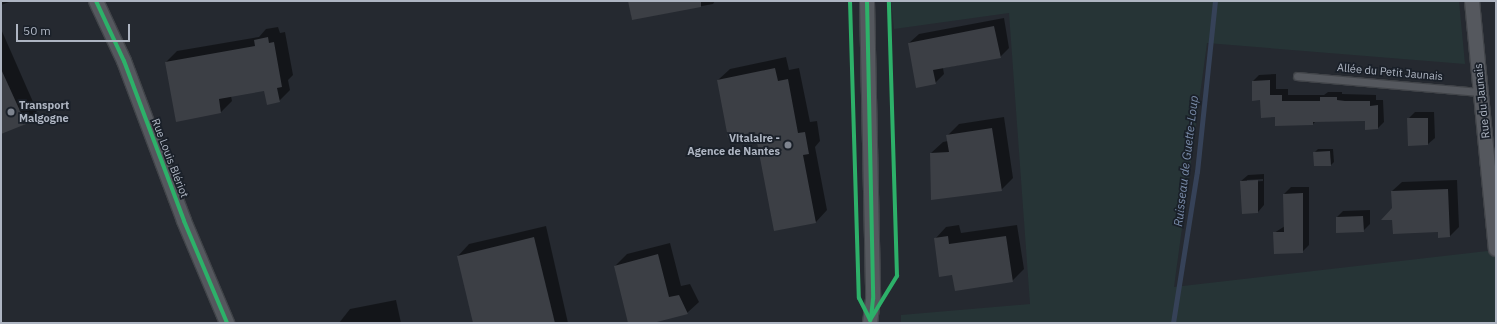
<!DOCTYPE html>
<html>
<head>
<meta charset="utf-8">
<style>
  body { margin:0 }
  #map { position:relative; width:1497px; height:324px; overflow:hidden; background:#252930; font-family:"IBM Plex Sans",sans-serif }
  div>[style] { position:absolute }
  .green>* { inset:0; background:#263436 }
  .shadow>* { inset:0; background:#0007 }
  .stream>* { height:4.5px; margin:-2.25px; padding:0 2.25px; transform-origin:2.25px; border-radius:2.25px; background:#364258 }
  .building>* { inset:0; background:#3c3f45 }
  .roads { filter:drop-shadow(1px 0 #414449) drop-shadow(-1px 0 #414449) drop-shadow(0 1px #414449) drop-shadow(0 -1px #414449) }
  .lane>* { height:7px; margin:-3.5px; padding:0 3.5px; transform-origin:3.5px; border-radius:3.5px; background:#55585e }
  .street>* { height:14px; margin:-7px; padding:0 7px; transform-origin:7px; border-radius:7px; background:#55585e }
  .cycleway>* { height:4px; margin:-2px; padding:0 2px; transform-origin:2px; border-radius:2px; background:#2db169 }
  .dots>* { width:11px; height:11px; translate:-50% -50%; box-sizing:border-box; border:2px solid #1a2029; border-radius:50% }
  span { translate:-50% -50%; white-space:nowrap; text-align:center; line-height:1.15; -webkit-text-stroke:3.5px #1a2029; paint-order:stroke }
  .street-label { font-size:11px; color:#aeb5c2 }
  .poi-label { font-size:11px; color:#aeb5c2; font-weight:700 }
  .left { translate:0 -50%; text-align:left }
  .right { translate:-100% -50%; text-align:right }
  .water-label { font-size:12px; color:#798ba9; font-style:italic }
  .frame { position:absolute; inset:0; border:2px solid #aeb5c2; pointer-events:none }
  .scale { position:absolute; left:16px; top:24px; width:114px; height:18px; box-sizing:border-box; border:2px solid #aeb5c2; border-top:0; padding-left:5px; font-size:12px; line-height:14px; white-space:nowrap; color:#aeb5c2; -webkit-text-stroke:3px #1a2029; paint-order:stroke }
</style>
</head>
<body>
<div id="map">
  <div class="green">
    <div style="clip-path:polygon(891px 1px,1459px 1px,1465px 64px,1207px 43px,1174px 287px,1496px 250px,1496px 323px,901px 323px,901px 315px,1030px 304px,1009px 13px,894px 29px)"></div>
  </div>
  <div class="shadow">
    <div style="clip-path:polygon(1px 1px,12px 1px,1px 5px)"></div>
    <div style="clip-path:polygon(629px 1px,715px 1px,713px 4px,632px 19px)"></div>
    <div style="clip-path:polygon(1004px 18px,1009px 48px,1000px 57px,943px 68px,944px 74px,935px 83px,909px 43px,919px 34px)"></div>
    <div style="clip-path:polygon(278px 27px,280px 33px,285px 32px,293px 75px,288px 80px,290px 90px,279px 101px,265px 90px,231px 96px,232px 101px,221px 112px,177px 121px,166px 62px,177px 51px,259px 37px,266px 29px)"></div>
    <div style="clip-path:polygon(1px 29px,37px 111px,26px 123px,1px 133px)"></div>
    <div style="clip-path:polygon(786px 57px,789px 70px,799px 68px,810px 122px,817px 121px,820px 141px,815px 147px,827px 210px,816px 222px,756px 131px,718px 80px,730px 69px)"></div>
    <div style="clip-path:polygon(1276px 74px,1276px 89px,1288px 89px,1288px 95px,1324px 95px,1328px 92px,1342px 92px,1342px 94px,1376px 95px,1376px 100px,1383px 100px,1384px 122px,1378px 128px,1366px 120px,1316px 121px,1313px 124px,1276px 116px,1261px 99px,1253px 81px,1259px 75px)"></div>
    <div style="clip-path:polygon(1415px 112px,1434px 112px,1435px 138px,1428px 144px,1408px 119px)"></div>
    <div style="clip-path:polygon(1004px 117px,1013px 178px,1001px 190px,931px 153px,943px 142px,948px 141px,947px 136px,959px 124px)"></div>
    <div style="clip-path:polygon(1318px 149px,1333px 149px,1334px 162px,1331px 165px,1314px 153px)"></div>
    <div style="clip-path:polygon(evenodd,1264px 174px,1264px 205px,1258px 212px,1241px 181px,1248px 175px,1264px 174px,1263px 179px,1263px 181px,1247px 182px,1247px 180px,1263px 179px)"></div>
    <div style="clip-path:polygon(1457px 180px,1459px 227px,1450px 236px,1439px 231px,1392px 191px,1402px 182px)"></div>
    <div style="clip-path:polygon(1291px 187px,1309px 187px,1309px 245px,1302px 252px,1274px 233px,1285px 226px,1284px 194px)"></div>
    <div style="clip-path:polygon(1370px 210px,1370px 224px,1363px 231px,1337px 217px,1343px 211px)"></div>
    <div style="clip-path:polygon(959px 225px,961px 233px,1017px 225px,1024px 269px,1012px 281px,953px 274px,935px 239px,946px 227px)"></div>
    <div style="clip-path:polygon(546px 226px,568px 323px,474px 323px,458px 256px,469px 244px)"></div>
    <div style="clip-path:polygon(670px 243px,681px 286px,690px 284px,699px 302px,687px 313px,649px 323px,629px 323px,615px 266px,627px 254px)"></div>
    <div style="clip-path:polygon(396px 300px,401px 323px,339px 323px,350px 309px)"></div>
  </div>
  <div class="stream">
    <div style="left:1173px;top:323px;width:153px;rotate:-81deg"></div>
    <div style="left:1197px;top:172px;width:172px;rotate:-84deg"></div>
  </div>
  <div class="building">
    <div style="clip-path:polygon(628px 1px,701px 1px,701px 7px,632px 20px)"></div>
    <div style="clip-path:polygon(994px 26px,1001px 58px,933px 70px,936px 84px,916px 88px,908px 43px)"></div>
    <div style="clip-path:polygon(268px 37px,269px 43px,274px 42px,282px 87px,277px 88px,280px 102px,267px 105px,264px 91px,219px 99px,221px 113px,176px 122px,165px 62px,255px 46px,254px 40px)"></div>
    <div style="clip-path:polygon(775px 68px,778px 81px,788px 79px,798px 133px,805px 132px,809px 154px,803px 155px,816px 223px,774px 231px,755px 132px,728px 138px,717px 80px)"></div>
    <div style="clip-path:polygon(1px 69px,26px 124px,1px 134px)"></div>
    <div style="clip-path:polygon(1270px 80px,1270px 95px,1282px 95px,1282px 101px,1320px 101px,1320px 97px,1337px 97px,1337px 100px,1345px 101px,1370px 101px,1370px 106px,1378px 105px,1378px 129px,1365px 130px,1365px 121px,1313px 122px,1313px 125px,1275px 126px,1275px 117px,1261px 118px,1260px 100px,1252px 101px,1252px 81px)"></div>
    <div style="clip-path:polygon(1407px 118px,1428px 118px,1428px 145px,1408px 146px)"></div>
    <div style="clip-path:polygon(992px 128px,1002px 191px,931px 200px,930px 153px,949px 152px,946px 135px)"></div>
    <div style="clip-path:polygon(1330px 151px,1331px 166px,1314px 166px,1313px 152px)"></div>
    <div style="clip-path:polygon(1258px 180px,1258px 213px,1242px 214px,1240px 181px)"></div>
    <div style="clip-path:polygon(1448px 189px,1450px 237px,1438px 238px,1438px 232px,1393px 234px,1392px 220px,1381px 220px,1392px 208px,1391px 191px)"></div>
    <div style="clip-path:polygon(1303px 193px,1303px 253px,1274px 254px,1273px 232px,1284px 232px,1283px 194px)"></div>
    <div style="clip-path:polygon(1363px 216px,1364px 232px,1336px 233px,1336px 217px)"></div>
    <div style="clip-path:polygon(948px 236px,949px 244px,1006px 236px,1013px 282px,955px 291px,952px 275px,939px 277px,934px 238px)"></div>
    <div style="clip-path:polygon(534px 237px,555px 323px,473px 323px,457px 256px)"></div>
    <div style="clip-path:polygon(658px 254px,669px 297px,679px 295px,688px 314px,653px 323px,628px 323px,614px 266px)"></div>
  </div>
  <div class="roads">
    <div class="lane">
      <div style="left:1297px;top:76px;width:185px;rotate:5deg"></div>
    </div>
    <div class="street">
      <div style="left:96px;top:1px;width:66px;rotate:65deg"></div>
      <div style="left:124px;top:61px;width:171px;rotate:69.4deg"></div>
      <div style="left:184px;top:221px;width:111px;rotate:67.1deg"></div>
      <div style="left:867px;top:1px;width:298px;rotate:88.8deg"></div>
      <div style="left:873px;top:299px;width:24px;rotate:97deg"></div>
      <div style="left:1472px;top:1px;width:249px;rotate:84.5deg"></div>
    </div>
  </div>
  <div class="cycleway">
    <div style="left:96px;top:1px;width:66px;rotate:65deg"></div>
    <div style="left:124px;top:61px;width:171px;rotate:69.4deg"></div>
    <div style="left:184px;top:221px;width:111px;rotate:67.1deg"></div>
    <div style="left:850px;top:1px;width:297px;rotate:88.3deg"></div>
    <div style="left:859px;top:298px;width:25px;rotate:63deg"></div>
    <div style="left:867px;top:1px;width:298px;rotate:88.8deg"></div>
    <div style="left:873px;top:299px;width:18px;rotate:96deg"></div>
    <div style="left:870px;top:320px;width:52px;rotate:-58.5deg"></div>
    <div style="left:897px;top:276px;width:275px;rotate:-91.7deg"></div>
  </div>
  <div class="dots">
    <div style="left:11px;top:112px;background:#7e848f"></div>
    <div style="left:788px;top:145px;background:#7e848f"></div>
  </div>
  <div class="street-label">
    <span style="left:1390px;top:72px;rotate:5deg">Allée du Petit Jaunais</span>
    <span style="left:1482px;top:101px;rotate:-96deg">Rue du Jaunais</span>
    <span style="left:170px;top:158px;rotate:69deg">Rue Louis Blériot</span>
  </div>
  <div class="poi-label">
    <span class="left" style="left:19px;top:112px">Transport<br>Malgogne</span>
    <span class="right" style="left:780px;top:145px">Vitalaire -<br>Agence de Nantes</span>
  </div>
  <div class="water-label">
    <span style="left:1186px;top:161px;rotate:-83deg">Ruisseau de Guette-Loup</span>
  </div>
  <div class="frame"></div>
  <div class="scale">50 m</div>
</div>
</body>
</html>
